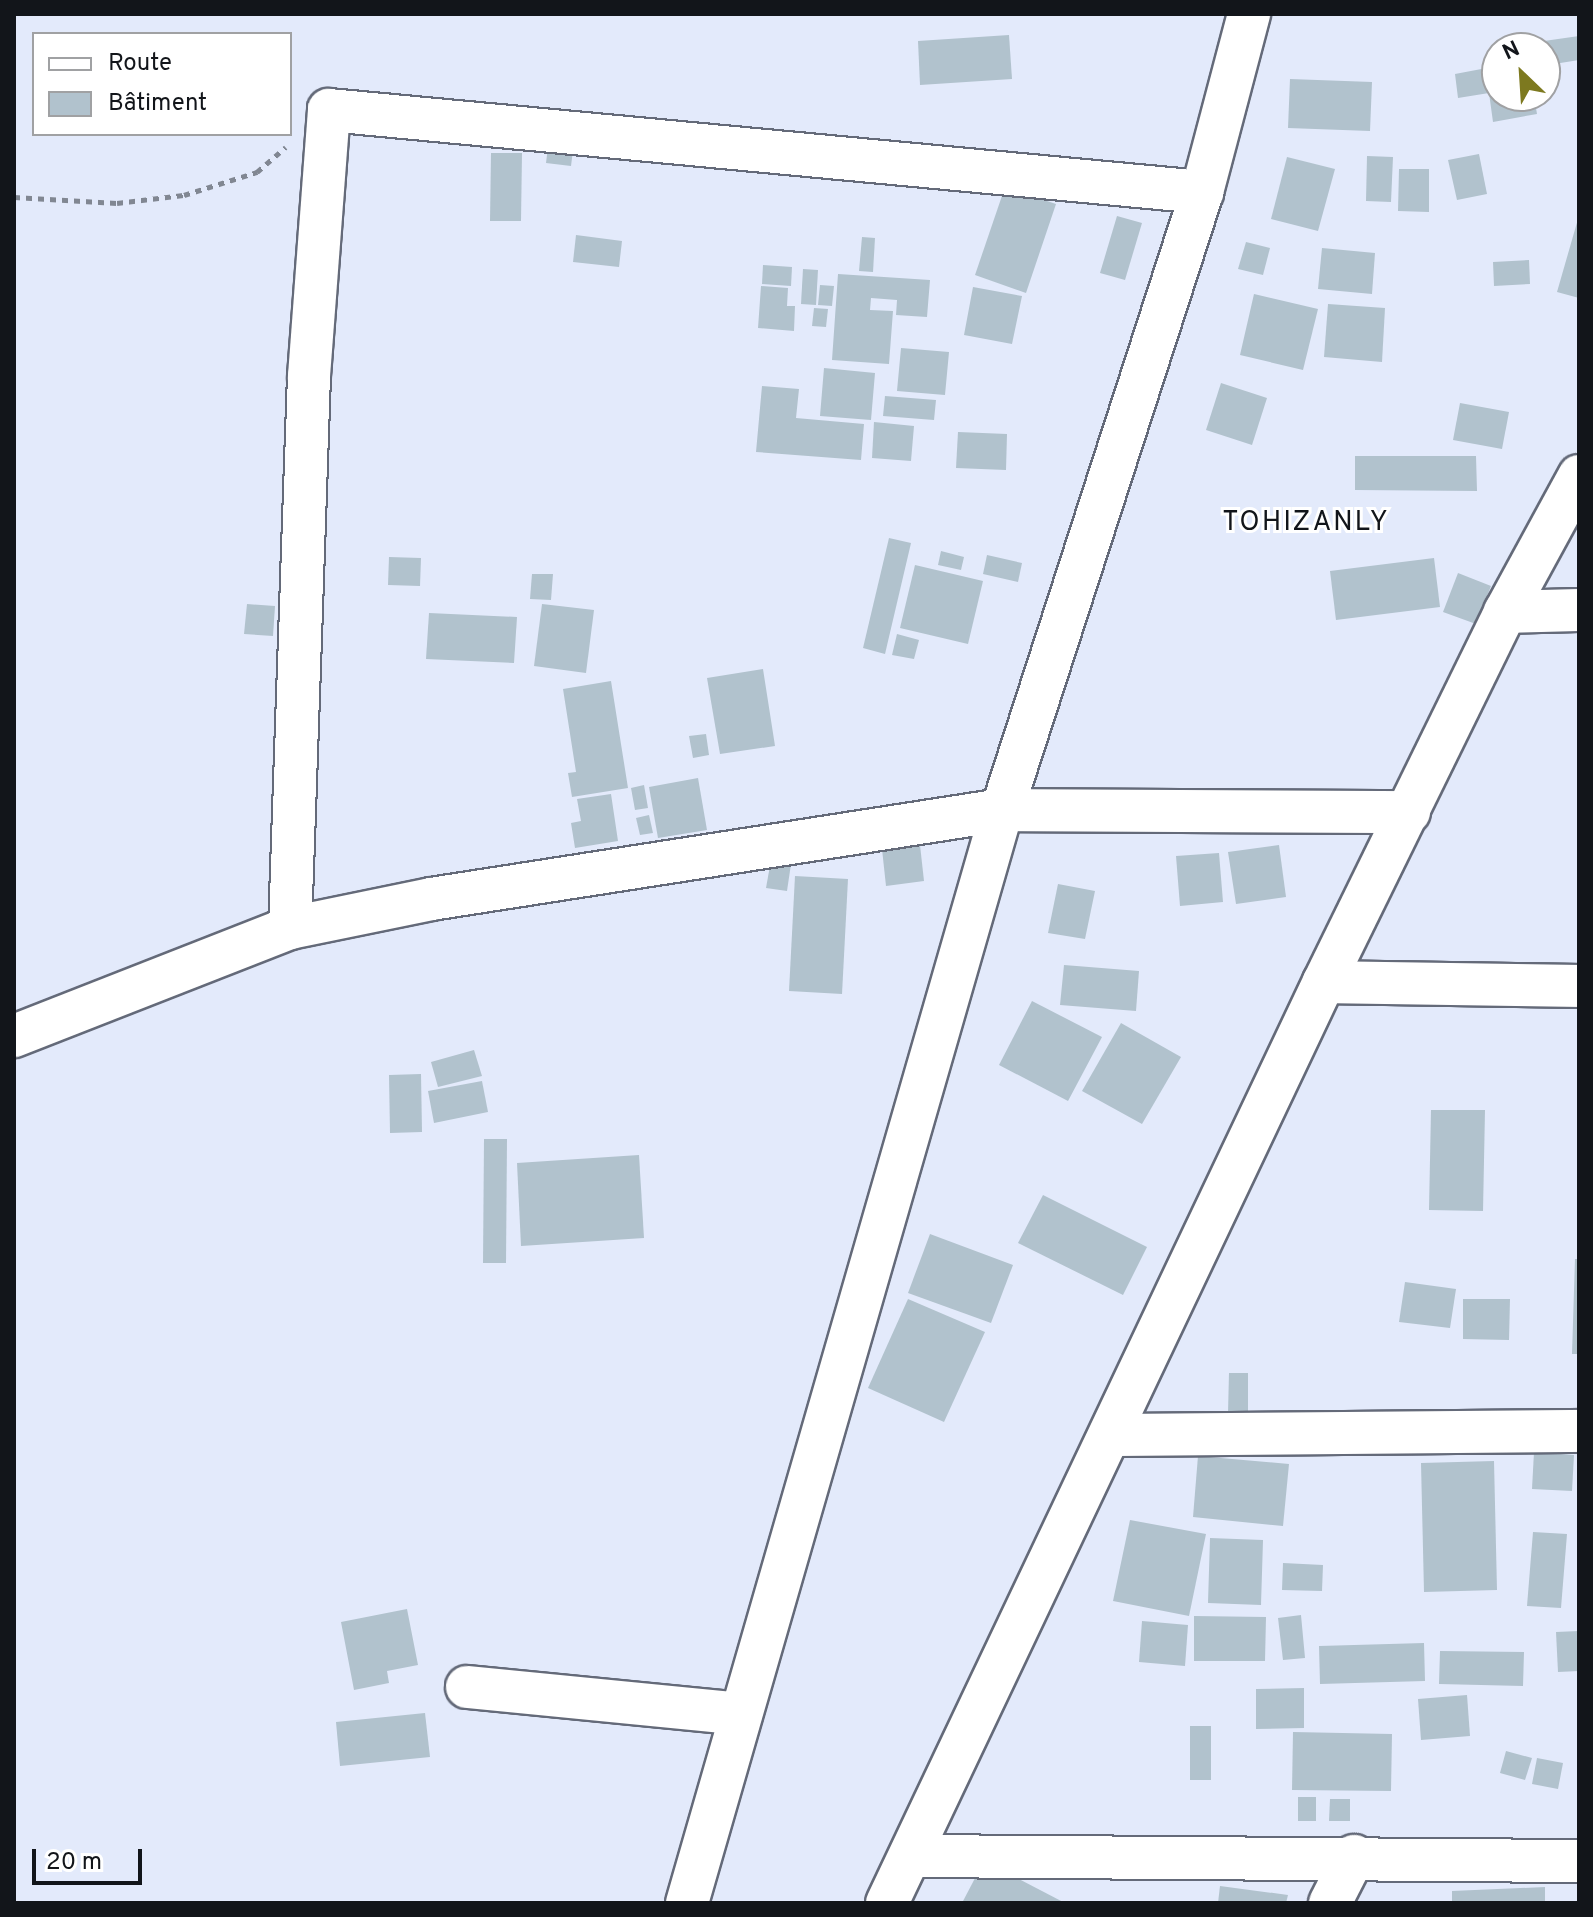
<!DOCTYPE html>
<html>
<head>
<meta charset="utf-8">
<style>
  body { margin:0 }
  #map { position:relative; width:1593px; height:1917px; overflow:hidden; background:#e3eafb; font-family:Overpass,sans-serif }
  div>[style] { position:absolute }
  .building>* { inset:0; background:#b1c2cd }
  .path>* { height:5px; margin-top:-2.5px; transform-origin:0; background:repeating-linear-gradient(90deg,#818792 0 6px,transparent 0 12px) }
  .roads { filter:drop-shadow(2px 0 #646a79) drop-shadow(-2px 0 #646a79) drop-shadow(0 2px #646a79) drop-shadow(0 -2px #646a79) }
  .street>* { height:42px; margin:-21px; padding:0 21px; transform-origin:21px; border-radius:21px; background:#fff }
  span { translate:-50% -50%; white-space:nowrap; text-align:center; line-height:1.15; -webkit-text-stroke:6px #fff; paint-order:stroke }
  .quarter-label { font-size:28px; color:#12151a; letter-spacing:2px }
  .frame { position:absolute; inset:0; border:16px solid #12151a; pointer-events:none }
  .legend { position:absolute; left:32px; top:32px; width:260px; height:104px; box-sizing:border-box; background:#fff; border:2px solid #a0a1a3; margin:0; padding:10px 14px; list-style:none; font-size:24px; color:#12151a }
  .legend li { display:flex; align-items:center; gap:16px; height:40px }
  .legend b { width:40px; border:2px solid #a0a1a3 }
  .north { position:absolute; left:1481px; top:32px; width:80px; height:80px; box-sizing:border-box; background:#fff; border:2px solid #a0a1a3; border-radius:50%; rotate:335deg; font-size:22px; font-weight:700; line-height:32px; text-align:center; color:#12151a }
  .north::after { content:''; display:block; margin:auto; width:28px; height:36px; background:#7d791f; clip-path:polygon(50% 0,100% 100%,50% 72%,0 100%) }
  .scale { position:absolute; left:32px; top:1849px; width:110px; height:36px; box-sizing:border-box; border:4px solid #12151a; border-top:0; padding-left:10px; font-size:24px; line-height:28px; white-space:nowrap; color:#12151a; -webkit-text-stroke:6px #fff; paint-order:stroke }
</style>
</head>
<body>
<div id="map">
  <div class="building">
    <div style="clip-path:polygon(1009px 35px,1012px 79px,920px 85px,918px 41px)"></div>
    <div style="clip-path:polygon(1579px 36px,1579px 60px,1548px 65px,1544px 41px)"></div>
    <div style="clip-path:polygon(1497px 58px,1497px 96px,1534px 96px,1537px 114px,1493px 122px,1489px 93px,1458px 98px,1455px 74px,1492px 67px,1490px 59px)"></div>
    <div style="clip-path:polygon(1290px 79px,1372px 82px,1370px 131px,1288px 128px)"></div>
    <div style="clip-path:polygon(549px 139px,574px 142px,571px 166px,546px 163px)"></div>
    <div style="clip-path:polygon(491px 153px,522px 153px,521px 221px,490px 221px)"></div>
    <div style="clip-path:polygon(1479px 154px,1487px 194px,1457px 200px,1448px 160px)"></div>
    <div style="clip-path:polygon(1367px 156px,1393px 157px,1391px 202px,1366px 201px)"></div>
    <div style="clip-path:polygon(1287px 157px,1335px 169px,1318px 231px,1271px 219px)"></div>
    <div style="clip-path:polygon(1399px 169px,1429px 169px,1429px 212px,1398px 211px)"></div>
    <div style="clip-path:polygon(1005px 187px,1056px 204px,1026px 293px,975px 275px)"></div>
    <div style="clip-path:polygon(1117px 216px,1142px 223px,1125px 280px,1100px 273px)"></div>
    <div style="clip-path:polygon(1578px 219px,1579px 219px,1579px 298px,1557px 292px)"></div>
    <div style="clip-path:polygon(576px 235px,622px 241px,619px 267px,573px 262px)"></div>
    <div style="clip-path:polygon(862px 237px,875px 238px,873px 272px,859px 271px)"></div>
    <div style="clip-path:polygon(1246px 242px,1270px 248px,1263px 275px,1238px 269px)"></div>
    <div style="clip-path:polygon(1322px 248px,1375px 253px,1372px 294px,1318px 289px)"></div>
    <div style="clip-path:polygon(1529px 260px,1530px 284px,1494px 286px,1493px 262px)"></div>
    <div style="clip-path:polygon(763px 265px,792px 267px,791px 286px,762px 284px)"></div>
    <div style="clip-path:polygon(803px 269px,818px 270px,816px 305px,801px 304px)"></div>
    <div style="clip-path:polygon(838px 274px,930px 280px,927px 317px,896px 315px,897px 300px,871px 298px,870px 310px,893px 311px,889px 364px,832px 360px)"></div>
    <div style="clip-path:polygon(820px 285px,834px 286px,832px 306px,818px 305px)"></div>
    <div style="clip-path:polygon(761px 286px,788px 288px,787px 306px,795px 306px,794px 331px,758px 328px)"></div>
    <div style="clip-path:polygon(973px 287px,1022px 296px,1012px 344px,964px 335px)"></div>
    <div style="clip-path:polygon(1254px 294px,1318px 309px,1303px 370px,1240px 355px)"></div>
    <div style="clip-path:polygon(1328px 304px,1385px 308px,1382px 362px,1324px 357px)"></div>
    <div style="clip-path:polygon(814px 308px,828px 309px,826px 327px,812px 326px)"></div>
    <div style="clip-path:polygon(901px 348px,949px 352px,945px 395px,897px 391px)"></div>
    <div style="clip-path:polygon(824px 368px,875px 373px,871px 420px,820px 416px)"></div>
    <div style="clip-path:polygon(1221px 383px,1267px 398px,1252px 445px,1206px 430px)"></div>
    <div style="clip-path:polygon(762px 386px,799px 389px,796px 418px,864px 424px,861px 460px,756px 452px)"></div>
    <div style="clip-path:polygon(885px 396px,936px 400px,934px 420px,883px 416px)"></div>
    <div style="clip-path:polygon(1460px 403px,1509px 412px,1502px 449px,1453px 440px)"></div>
    <div style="clip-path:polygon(874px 422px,914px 426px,911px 461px,872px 458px)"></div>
    <div style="clip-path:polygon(958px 432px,1007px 434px,1006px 470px,956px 468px)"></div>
    <div style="clip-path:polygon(1355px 456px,1476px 456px,1477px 491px,1355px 490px)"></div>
    <div style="clip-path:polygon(889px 538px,911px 543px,885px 654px,863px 648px)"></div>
    <div style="clip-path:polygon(941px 551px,964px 557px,961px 570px,938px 565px)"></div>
    <div style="clip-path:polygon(987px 555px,1022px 563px,1018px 582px,983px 574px)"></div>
    <div style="clip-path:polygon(389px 557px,421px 558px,420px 586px,388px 585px)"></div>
    <div style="clip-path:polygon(1434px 558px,1440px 607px,1336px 620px,1330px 571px)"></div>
    <div style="clip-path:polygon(915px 565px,983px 581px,968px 644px,900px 628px)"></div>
    <div style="clip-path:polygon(1458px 573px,1491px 586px,1476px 624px,1443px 612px)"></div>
    <div style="clip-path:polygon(532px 574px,553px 574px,551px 600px,530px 599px)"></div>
    <div style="clip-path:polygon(247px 604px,275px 606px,273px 636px,244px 634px)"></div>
    <div style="clip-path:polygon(542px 604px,594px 610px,586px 673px,534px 666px)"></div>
    <div style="clip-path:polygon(429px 613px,517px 617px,514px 663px,426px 659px)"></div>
    <div style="clip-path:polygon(897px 634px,919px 640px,914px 659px,892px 655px)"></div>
    <div style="clip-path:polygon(763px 669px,775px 746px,720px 754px,707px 678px)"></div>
    <div style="clip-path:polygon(611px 681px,628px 788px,572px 797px,568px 773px,576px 772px,563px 689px)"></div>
    <div style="clip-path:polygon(706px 734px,709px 755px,693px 758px,689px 736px)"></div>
    <div style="clip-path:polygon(698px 778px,707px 830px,658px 838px,649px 787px)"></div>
    <div style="clip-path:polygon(644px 785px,648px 808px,635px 810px,631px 788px)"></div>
    <div style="clip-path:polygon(611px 794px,618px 841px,575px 848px,571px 823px,581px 821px,577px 799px)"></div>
    <div style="clip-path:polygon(649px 815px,653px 833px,640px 835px,636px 818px)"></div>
    <div style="clip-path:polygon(920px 845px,924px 881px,886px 886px,882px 849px)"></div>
    <div style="clip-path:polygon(1279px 845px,1286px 897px,1236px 904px,1228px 852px)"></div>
    <div style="clip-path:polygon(1219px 853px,1223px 902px,1180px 906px,1176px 856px)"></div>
    <div style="clip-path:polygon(771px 860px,791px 864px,787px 891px,766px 888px)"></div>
    <div style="clip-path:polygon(795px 876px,848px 879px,842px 994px,789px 991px)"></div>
    <div style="clip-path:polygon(1058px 884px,1095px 891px,1085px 939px,1048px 933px)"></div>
    <div style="clip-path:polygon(1064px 965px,1139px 971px,1136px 1011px,1060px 1005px)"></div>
    <div style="clip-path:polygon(1032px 1001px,1102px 1037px,1068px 1101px,999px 1065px)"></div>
    <div style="clip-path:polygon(1121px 1023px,1181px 1057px,1142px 1124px,1082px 1091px)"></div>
    <div style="clip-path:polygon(474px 1050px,482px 1076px,438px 1087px,431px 1062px)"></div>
    <div style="clip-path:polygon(421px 1074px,422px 1132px,390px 1133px,389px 1075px)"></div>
    <div style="clip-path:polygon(482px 1081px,488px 1112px,434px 1123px,428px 1091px)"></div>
    <div style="clip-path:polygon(1431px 1110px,1485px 1110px,1483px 1211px,1429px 1210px)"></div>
    <div style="clip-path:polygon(484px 1139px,507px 1139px,506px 1263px,483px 1263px)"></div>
    <div style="clip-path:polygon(639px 1155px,644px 1238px,521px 1246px,517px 1163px)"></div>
    <div style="clip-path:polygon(1043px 1195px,1147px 1247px,1123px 1295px,1018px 1243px)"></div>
    <div style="clip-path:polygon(930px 1234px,1013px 1265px,991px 1323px,908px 1293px)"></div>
    <div style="clip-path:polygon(1575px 1259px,1579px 1259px,1579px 1354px,1572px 1354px)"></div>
    <div style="clip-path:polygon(1405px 1282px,1456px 1289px,1450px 1328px,1399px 1322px)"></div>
    <div style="clip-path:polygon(908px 1299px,985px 1332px,944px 1422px,868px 1388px)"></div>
    <div style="clip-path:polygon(1463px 1299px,1510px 1299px,1509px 1340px,1463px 1339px)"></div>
    <div style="clip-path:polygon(1229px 1373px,1248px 1373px,1248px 1413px,1228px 1413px)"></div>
    <div style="clip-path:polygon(1534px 1452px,1574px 1455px,1572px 1491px,1532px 1489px)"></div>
    <div style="clip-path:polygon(1198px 1456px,1289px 1464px,1283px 1526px,1193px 1517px)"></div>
    <div style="clip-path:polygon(1494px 1461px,1497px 1590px,1424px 1592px,1421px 1463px)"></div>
    <div style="clip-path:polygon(1130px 1520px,1206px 1534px,1189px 1616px,1113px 1601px)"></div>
    <div style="clip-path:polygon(1533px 1532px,1567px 1534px,1561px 1608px,1527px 1606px)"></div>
    <div style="clip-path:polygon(1210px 1538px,1263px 1540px,1261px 1605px,1208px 1603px)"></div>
    <div style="clip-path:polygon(1283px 1563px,1323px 1565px,1322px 1591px,1282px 1590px)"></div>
    <div style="clip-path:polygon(407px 1609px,418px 1665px,387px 1671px,389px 1683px,354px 1690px,341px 1622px)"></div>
    <div style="clip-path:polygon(1301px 1615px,1305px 1658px,1283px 1660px,1278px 1618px)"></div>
    <div style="clip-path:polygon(1194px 1616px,1266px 1617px,1265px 1661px,1194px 1661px)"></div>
    <div style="clip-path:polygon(1142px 1621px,1188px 1625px,1185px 1666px,1139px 1662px)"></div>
    <div style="clip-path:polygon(1579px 1631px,1579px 1671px,1558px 1672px,1556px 1632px)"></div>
    <div style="clip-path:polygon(1424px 1643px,1425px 1681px,1320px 1684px,1319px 1646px)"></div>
    <div style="clip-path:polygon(1440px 1651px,1524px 1652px,1523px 1686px,1439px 1684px)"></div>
    <div style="clip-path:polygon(1304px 1688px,1304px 1728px,1256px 1729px,1256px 1689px)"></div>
    <div style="clip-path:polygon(1467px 1695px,1470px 1736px,1421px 1740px,1418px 1699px)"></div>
    <div style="clip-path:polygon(425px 1713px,430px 1757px,340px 1766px,336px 1722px)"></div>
    <div style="clip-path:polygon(1190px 1726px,1211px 1726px,1211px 1780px,1190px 1780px)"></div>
    <div style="clip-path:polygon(1293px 1732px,1392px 1734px,1391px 1791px,1292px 1790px)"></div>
    <div style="clip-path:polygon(1506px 1751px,1532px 1758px,1525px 1780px,1500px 1773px)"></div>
    <div style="clip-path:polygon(1537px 1758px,1563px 1763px,1558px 1789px,1532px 1784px)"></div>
    <div style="clip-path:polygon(1298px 1797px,1316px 1797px,1316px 1821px,1298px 1821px)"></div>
    <div style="clip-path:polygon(1330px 1799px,1350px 1799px,1350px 1821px,1329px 1821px)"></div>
    <div style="clip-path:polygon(984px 1861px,1065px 1903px,962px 1903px)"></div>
    <div style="clip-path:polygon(1220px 1886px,1288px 1895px,1286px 1903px,1218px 1903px)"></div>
    <div style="clip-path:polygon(1545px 1887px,1545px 1903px,1452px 1903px,1452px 1891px)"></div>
  </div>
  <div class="path">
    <div style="left:14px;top:197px;width:103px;rotate:3.3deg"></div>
    <div style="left:117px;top:203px;width:67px;rotate:-6.8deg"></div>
    <div style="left:184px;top:195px;width:77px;rotate:-17.5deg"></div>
    <div style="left:257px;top:172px;width:38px;rotate:-41deg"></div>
  </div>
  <div class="roads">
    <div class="street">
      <div style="left:1505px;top:612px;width:74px;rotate:-1.5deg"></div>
      <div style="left:290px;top:928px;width:552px;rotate:-88.03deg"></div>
      <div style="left:309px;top:376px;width:267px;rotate:-85.7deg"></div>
      <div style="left:329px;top:110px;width:877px;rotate:5.37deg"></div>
      <div style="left:1324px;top:982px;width:255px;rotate:0.9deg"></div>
      <div style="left:14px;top:1036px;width:296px;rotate:-21.4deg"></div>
      <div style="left:290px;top:928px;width:144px;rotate:-11.6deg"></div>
      <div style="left:431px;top:899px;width:578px;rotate:-8.86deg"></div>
      <div style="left:1002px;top:810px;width:407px;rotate:0.3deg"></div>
      <div style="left:1110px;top:1435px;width:469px;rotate:-0.5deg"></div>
      <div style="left:467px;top:1687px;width:275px;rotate:5.6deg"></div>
      <div style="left:911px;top:1856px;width:668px;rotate:0.43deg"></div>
      <div style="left:687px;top:1903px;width:1137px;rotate:-73.92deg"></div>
      <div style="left:1002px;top:810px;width:650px;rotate:-72.07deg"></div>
      <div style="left:1202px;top:192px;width:184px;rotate:-75.2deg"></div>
      <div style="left:887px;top:1903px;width:1019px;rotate:-64.62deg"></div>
      <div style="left:1324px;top:982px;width:412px;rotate:-63.9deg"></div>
      <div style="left:1505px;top:612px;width:155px;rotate:-61.4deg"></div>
      <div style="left:1330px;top:1903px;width:53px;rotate:-62.9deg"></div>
    </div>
  </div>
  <div class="quarter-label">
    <span style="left:1306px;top:523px">TOHIZANLY</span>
  </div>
  <div class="frame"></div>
  <ul class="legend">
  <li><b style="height:10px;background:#fff"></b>Route</li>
  <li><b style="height:22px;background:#b1c2cd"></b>Bâtiment</li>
  </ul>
  <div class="north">N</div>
  <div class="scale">20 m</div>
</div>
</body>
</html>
